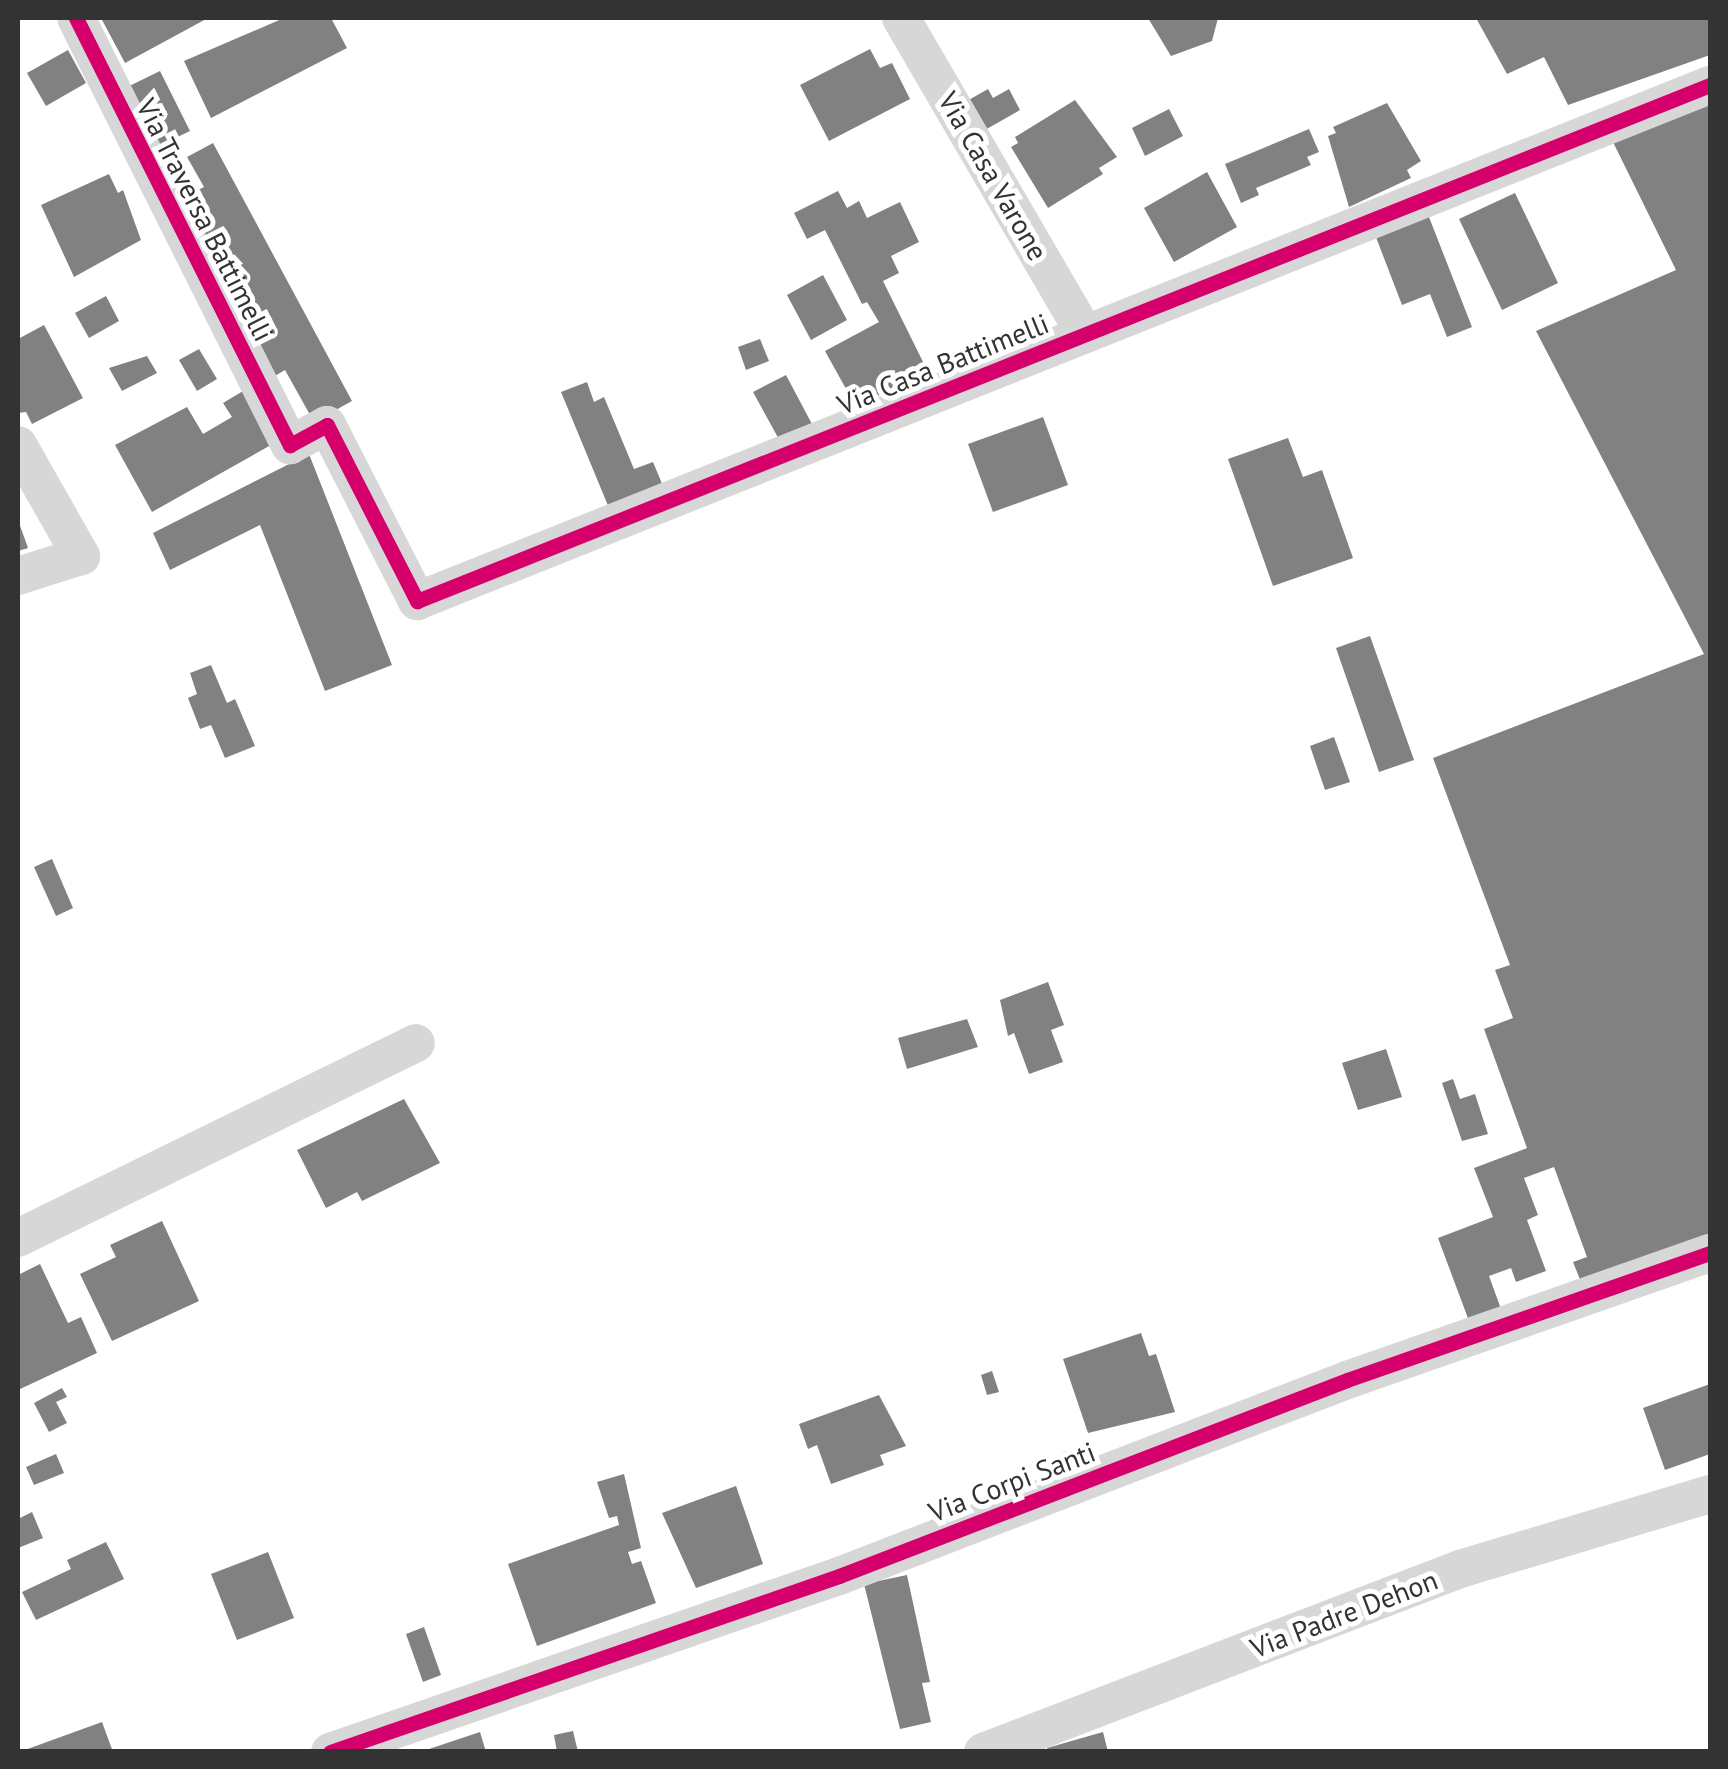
<!DOCTYPE html>
<html>
<head>
<meta charset="utf-8">
<style>
  body { margin:0 }
  #map { position:relative; width:1728px; height:1769px; overflow:hidden; background:#fff; font-family:"PT Sans",sans-serif }
  div>[style] { position:absolute }
  .building>* { inset:0; background:#818181 }
  .street>* { height:38px; margin:-19px; padding:0 19px; transform-origin:19px; border-radius:19px; background:#d7d7d7 }
  .cycleway>* { height:15px; margin:-7.5px; padding:0 7.5px; transform-origin:7.5px; border-radius:7.5px; background:#d6006c }
  span { translate:-50% -50%; white-space:nowrap; text-align:center; line-height:1.15; -webkit-text-stroke:10px #fff; paint-order:stroke }
  .street-label { font-size:28px; color:#333 }
  .frame { position:absolute; inset:0; border:20px solid #333; pointer-events:none }
</style>
</head>
<body>
<div id="map">
  <div class="building">
    <div style="clip-path:polygon(101px 18px,208px 18px,125px 63px)"></div>
    <div style="clip-path:polygon(284px 18px,331px 18px,347px 48px,211px 118px,184px 61px)"></div>
    <div style="clip-path:polygon(1148px 18px,1218px 18px,1212px 41px,1171px 56px)"></div>
    <div style="clip-path:polygon(1476px 18px,1708px 18px,1710px 55px,1568px 105px,1544px 57px,1507px 74px)"></div>
    <div style="clip-path:polygon(870px 49px,880px 68px,892px 63px,910px 99px,829px 141px,800px 85px)"></div>
    <div style="clip-path:polygon(68px 50px,86px 83px,46px 106px,27px 73px)"></div>
    <div style="clip-path:polygon(160px 71px,190px 131px,148px 151px,119px 91px)"></div>
    <div style="clip-path:polygon(988px 89px,993px 98px,1009px 89px,1020px 110px,976px 135px,960px 105px)"></div>
    <div style="clip-path:polygon(1710px 95px,1710px 1234px,1581px 1282px,1573px 1262px,1587px 1257px,1554px 1167px,1524px 1178px,1538px 1215px,1527px 1220px,1546px 1271px,1516px 1282px,1511px 1268px,1489px 1276px,1501px 1309px,1469px 1321px,1438px 1238px,1493px 1217px,1474px 1168px,1527px 1148px,1484px 1029px,1513px 1018px,1495px 970px,1510px 965px,1433px 758px,1704px 654px,1536px 331px,1676px 270px,1611px 138px)"></div>
    <div style="clip-path:polygon(1075px 100px,1117px 157px,1099px 168px,1103px 174px,1048px 208px,1011px 147px,1018px 143px,1015px 137px)"></div>
    <div style="clip-path:polygon(1387px 103px,1421px 161px,1407px 170px,1411px 178px,1349px 207px,1328px 136px,1336px 133px,1333px 127px)"></div>
    <div style="clip-path:polygon(1169px 109px,1183px 136px,1145px 156px,1132px 128px)"></div>
    <div style="clip-path:polygon(1309px 129px,1319px 152px,1307px 157px,1311px 165px,1256px 188px,1259px 195px,1241px 203px,1225px 164px)"></div>
    <div style="clip-path:polygon(213px 143px,352px 401px,314px 422px,285px 370px,268px 380px,230px 311px,253px 298px,227px 251px,212px 260px,184px 209px,195px 204px,190px 194px,204px 187px,187px 157px)"></div>
    <div style="clip-path:polygon(1207px 172px,1237px 227px,1174px 262px,1144px 208px)"></div>
    <div style="clip-path:polygon(109px 174px,118px 193px,123px 190px,141px 240px,74px 277px,41px 205px)"></div>
    <div style="clip-path:polygon(838px 191px,847px 208px,859px 201px,867px 218px,900px 202px,919px 242px,891px 256px,899px 273px,883px 281px,927px 370px,856px 407px,825px 351px,879px 322px,867px 302px,862px 304px,825px 230px,807px 239px,794px 213px)"></div>
    <div style="clip-path:polygon(1515px 193px,1558px 283px,1502px 310px,1459px 219px)"></div>
    <div style="clip-path:polygon(1427px 212px,1472px 327px,1447px 337px,1430px 294px,1402px 305px,1374px 232px)"></div>
    <div style="clip-path:polygon(823px 275px,847px 320px,811px 340px,787px 295px)"></div>
    <div style="clip-path:polygon(106px 296px,119px 321px,89px 338px,75px 313px)"></div>
    <div style="clip-path:polygon(44px 325px,83px 398px,32px 424px,26px 412px,18px 413px,18px 339px)"></div>
    <div style="clip-path:polygon(760px 339px,769px 361px,746px 370px,738px 347px)"></div>
    <div style="clip-path:polygon(199px 349px,217px 379px,197px 391px,179px 360px)"></div>
    <div style="clip-path:polygon(147px 356px,157px 373px,122px 391px,109px 368px)"></div>
    <div style="clip-path:polygon(786px 375px,813px 426px,781px 443px,753px 392px)"></div>
    <div style="clip-path:polygon(587px 382px,594px 402px,604px 397px,634px 469px,653px 462px,663px 486px,609px 508px,561px 392px)"></div>
    <div style="clip-path:polygon(248px 388px,278px 441px,152px 512px,115px 445px,187px 407px,203px 434px,232px 417px,223px 403px)"></div>
    <div style="clip-path:polygon(1043px 417px,1068px 485px,993px 512px,968px 444px)"></div>
    <div style="clip-path:polygon(1288px 438px,1303px 477px,1322px 470px,1353px 558px,1273px 586px,1228px 459px)"></div>
    <div style="clip-path:polygon(309px 454px,392px 665px,325px 691px,260px 525px,170px 570px,153px 533px)"></div>
    <div style="clip-path:polygon(18px 520px,28px 548px,18px 551px)"></div>
    <div style="clip-path:polygon(1370px 636px,1414px 760px,1379px 772px,1336px 648px)"></div>
    <div style="clip-path:polygon(211px 665px,227px 703px,235px 699px,255px 746px,225px 758px,211px 725px,200px 729px,188px 698px,197px 694px,190px 673px)"></div>
    <div style="clip-path:polygon(1334px 737px,1350px 782px,1325px 790px,1310px 746px)"></div>
    <div style="clip-path:polygon(52px 859px,73px 908px,56px 916px,34px 867px)"></div>
    <div style="clip-path:polygon(1048px 982px,1064px 1025px,1051px 1030px,1063px 1062px,1029px 1074px,1014px 1033px,1008px 1036px,1000px 1000px)"></div>
    <div style="clip-path:polygon(967px 1019px,978px 1047px,907px 1069px,898px 1038px)"></div>
    <div style="clip-path:polygon(1386px 1049px,1402px 1097px,1358px 1110px,1342px 1063px)"></div>
    <div style="clip-path:polygon(1453px 1079px,1460px 1099px,1475px 1094px,1488px 1134px,1462px 1141px,1442px 1083px)"></div>
    <div style="clip-path:polygon(404px 1099px,440px 1163px,362px 1201px,357px 1192px,326px 1208px,297px 1150px)"></div>
    <div style="clip-path:polygon(162px 1221px,199px 1301px,112px 1341px,80px 1274px,116px 1257px,110px 1245px)"></div>
    <div style="clip-path:polygon(40px 1264px,68px 1323px,81px 1317px,97px 1353px,18px 1390px,18px 1275px)"></div>
    <div style="clip-path:polygon(1141px 1333px,1149px 1356px,1156px 1354px,1175px 1412px,1088px 1433px,1063px 1359px)"></div>
    <div style="clip-path:polygon(992px 1371px,999px 1392px,987px 1395px,981px 1375px)"></div>
    <div style="clip-path:polygon(1710px 1384px,1710px 1454px,1665px 1470px,1643px 1408px)"></div>
    <div style="clip-path:polygon(62px 1388px,67px 1397px,56px 1402px,67px 1423px,49px 1432px,34px 1403px)"></div>
    <div style="clip-path:polygon(879px 1395px,906px 1446px,880px 1455px,884px 1465px,831px 1484px,817px 1445px,808px 1449px,799px 1424px)"></div>
    <div style="clip-path:polygon(1067px 1451px,1074px 1470px,1057px 1477px,1050px 1459px)"></div>
    <div style="clip-path:polygon(56px 1454px,64px 1473px,34px 1485px,26px 1467px)"></div>
    <div style="clip-path:polygon(624px 1474px,641px 1548px,628px 1552px,632px 1564px,641px 1561px,656px 1603px,537px 1646px,508px 1564px,619px 1525px,617px 1516px,609px 1518px,597px 1482px)"></div>
    <div style="clip-path:polygon(736px 1486px,763px 1564px,696px 1588px,662px 1513px)"></div>
    <div style="clip-path:polygon(32px 1512px,43px 1538px,18px 1548px,18px 1519px)"></div>
    <div style="clip-path:polygon(106px 1542px,124px 1579px,36px 1620px,22px 1592px,71px 1569px,67px 1560px)"></div>
    <div style="clip-path:polygon(268px 1552px,294px 1618px,237px 1640px,211px 1574px)"></div>
    <div style="clip-path:polygon(907px 1575px,930px 1682px,922px 1683px,931px 1722px,900px 1729px,864px 1584px)"></div>
    <div style="clip-path:polygon(424px 1627px,441px 1675px,423px 1682px,406px 1634px)"></div>
    <div style="clip-path:polygon(102px 1722px,113px 1752px,22px 1752px,22px 1751px)"></div>
    <div style="clip-path:polygon(573px 1731px,578px 1752px,557px 1752px,554px 1735px)"></div>
    <div style="clip-path:polygon(480px 1732px,486px 1752px,423px 1752px,423px 1751px)"></div>
    <div style="clip-path:polygon(1103px 1732px,1108px 1752px,1048px 1752px,1047px 1748px)"></div>
  </div>
  <div class="street">
    <div style="left:76px;top:18px;width:478px;rotate:63.4deg"></div>
    <div style="left:290px;top:445px;width:42px;rotate:-28.4deg"></div>
    <div style="left:327px;top:425px;width:198px;rotate:62.9deg"></div>
    <div style="left:417px;top:601px;width:1392px;rotate:-21.76deg"></div>
    <div style="left:901px;top:18px;width:366px;rotate:59.8deg"></div>
    <div style="left:18px;top:445px;width:128px;rotate:60.4deg"></div>
    <div style="left:81px;top:556px;width:66px;rotate:162.4deg"></div>
    <div style="left:18px;top:1238px;width:443px;rotate:-26.1deg"></div>
    <div style="left:330px;top:1752px;width:539px;rotate:-19.07deg"></div>
    <div style="left:839px;top:1576px;width:544px;rotate:-21.1deg"></div>
    <div style="left:1347px;top:1380px;width:385px;rotate:-19.3deg"></div>
    <div style="left:983px;top:1752px;width:511px;rotate:-20.99deg"></div>
    <div style="left:1460px;top:1569px;width:261px;rotate:-16.7deg"></div>
  </div>
  <div class="cycleway">
    <div style="left:76px;top:18px;width:478px;rotate:63.4deg"></div>
    <div style="left:290px;top:445px;width:42px;rotate:-28.4deg"></div>
    <div style="left:327px;top:425px;width:198px;rotate:62.9deg"></div>
    <div style="left:417px;top:601px;width:1392px;rotate:-21.76deg"></div>
    <div style="left:330px;top:1752px;width:539px;rotate:-19.07deg"></div>
    <div style="left:839px;top:1576px;width:544px;rotate:-21.1deg"></div>
    <div style="left:1347px;top:1380px;width:385px;rotate:-19.3deg"></div>
  </div>
  <div class="street-label">
    <span style="left:993px;top:176px;rotate:60deg">Via Casa Varone</span>
    <span style="left:205px;top:220px;rotate:63deg">Via Traversa Battimelli</span>
    <span style="left:943px;top:364px;rotate:-22deg">Via Casa Battimelli</span>
    <span style="left:1012px;top:1482px;rotate:-21deg">Via Corpi Santi</span>
    <span style="left:1344px;top:1614px;rotate:-21deg">Via Padre Dehon</span>
  </div>
  <div class="frame"></div>
</div>
</body>
</html>
